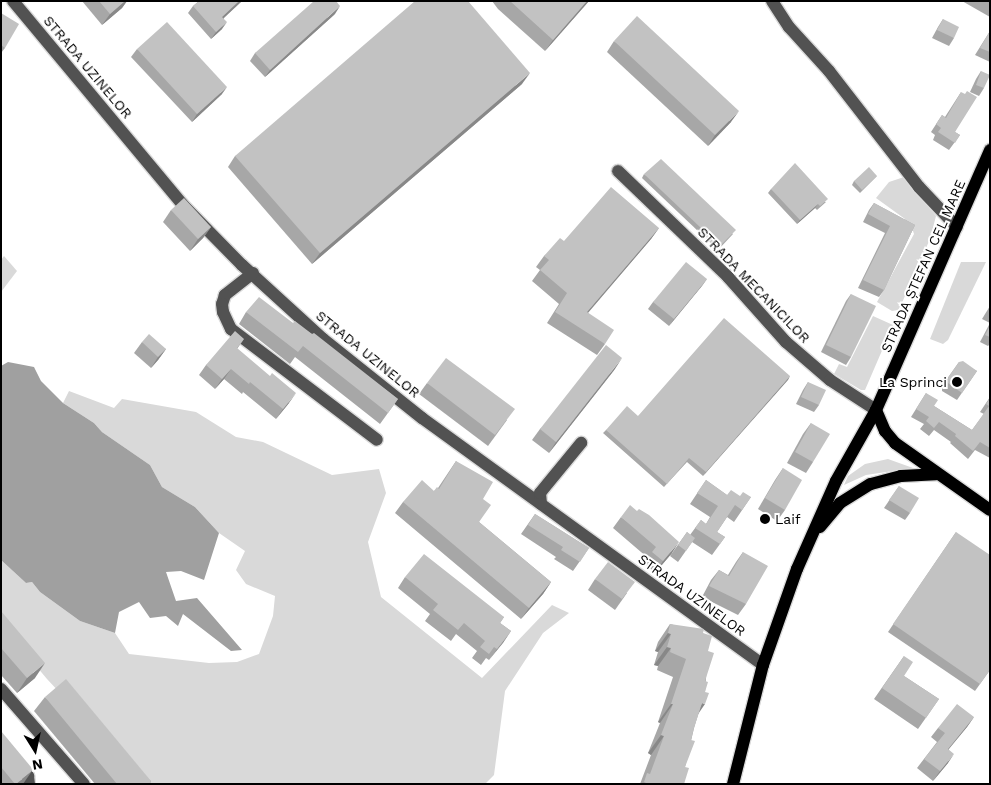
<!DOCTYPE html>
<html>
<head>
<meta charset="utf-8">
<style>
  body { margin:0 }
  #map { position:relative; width:991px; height:785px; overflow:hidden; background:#fff; font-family:"Work Sans",sans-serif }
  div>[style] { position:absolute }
  .green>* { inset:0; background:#d9d9d9 }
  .water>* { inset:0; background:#a0a0a0 }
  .roads { filter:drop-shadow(1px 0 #dbdbdb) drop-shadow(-1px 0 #dbdbdb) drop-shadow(0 1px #dbdbdb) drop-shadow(0 -1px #dbdbdb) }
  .minor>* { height:12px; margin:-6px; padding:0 6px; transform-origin:6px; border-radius:6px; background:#525252 }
  .major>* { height:12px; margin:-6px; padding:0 6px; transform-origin:6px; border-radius:6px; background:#000 }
  .wall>* { inset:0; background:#a7a7a7 }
  .shaded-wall>* { inset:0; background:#888 }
  .building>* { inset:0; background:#c2c2c2 }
  .dots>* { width:14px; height:14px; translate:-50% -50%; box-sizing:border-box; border:2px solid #fff; border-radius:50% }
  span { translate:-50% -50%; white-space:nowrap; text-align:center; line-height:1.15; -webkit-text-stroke:4px #fff; paint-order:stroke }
  .street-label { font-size:14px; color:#000 }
  .poi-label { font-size:14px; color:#000 }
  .right { translate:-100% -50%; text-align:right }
  .left { translate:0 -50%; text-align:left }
  .frame { position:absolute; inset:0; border:2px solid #000; pointer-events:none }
  .north { position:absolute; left:10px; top:725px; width:50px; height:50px; -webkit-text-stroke:4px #fff; paint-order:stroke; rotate:170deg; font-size:14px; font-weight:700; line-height:20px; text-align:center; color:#000 }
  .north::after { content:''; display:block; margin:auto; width:18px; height:22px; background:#000; clip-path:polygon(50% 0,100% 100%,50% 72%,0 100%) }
</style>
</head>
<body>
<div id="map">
  <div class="green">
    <div style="clip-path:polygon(904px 177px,936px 216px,930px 239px,901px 305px,898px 310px,892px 311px,877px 302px,914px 234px,913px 231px,903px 225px,905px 219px,876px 198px,889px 182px)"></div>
    <div style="clip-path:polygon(4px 256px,17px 271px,1px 292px,1px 260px)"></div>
    <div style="clip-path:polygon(961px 262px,986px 262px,948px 340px,943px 344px,930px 339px)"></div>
    <div style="clip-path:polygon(873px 316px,893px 325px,865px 390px,861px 390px,834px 374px,839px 364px,847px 367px)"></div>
    <div style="clip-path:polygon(69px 391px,114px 408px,122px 399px,196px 412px,236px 437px,263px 442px,332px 475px,379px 469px,386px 493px,368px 542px,381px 597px,482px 678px,552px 605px,569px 613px,543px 633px,505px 691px,494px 775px,485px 784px,145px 784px,47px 679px,1px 624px,1px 560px,26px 583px,32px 582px,40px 592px,80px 621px,115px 633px,129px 654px,209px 663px,237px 662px,259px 654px,273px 616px,275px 596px,246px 584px,236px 570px,245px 551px,219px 533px,195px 507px,162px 487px,150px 465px,102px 432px,94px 423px,63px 403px)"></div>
    <div style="clip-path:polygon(888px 459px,913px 468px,866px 475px,844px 485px,848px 476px,865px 464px)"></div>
  </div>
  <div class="water">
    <div style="clip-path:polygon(8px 362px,34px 367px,41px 381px,63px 403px,94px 423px,102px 432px,150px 465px,162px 487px,195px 507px,219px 533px,204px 580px,181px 571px,166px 572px,176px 601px,197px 598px,242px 650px,231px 651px,183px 614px,178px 626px,166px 616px,150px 618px,139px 602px,119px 612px,115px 633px,80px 621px,40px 592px,32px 582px,26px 583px,1px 560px,1px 366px)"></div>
  </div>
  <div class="roads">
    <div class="minor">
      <div style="left:13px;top:1px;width:264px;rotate:50.2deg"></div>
      <div style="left:182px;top:204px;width:86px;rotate:45.5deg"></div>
      <div style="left:242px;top:265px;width:110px;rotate:42.4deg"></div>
      <div style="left:323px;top:339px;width:127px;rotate:38.6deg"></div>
      <div style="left:422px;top:418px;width:421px;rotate:35.9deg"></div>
      <div style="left:772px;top:1px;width:31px;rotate:57deg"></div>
      <div style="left:789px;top:27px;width:59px;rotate:47.7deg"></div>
      <div style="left:829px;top:71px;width:147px;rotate:52.2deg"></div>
      <div style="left:919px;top:187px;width:55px;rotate:46.5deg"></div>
      <div style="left:618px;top:171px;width:153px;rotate:43.9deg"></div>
      <div style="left:728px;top:277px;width:87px;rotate:48.3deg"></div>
      <div style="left:786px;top:342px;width:58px;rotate:40.8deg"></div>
      <div style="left:830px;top:380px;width:55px;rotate:33.1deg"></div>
      <div style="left:253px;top:273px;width:36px;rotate:142deg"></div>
      <div style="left:225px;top:295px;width:9px;rotate:108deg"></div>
      <div style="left:222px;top:304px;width:8px;rotate:83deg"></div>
      <div style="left:223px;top:312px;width:19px;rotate:65deg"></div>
      <div style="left:231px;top:329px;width:183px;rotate:37.2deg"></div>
      <div style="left:541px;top:504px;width:11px;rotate:-95deg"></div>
      <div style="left:540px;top:493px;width:65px;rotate:-50.6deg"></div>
      <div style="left:1px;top:689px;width:126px;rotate:48.9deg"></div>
      <div style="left:1px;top:743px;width:43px;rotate:50.7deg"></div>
      <div style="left:28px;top:776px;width:8px;rotate:83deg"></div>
    </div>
    <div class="major">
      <div style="left:876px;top:410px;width:23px;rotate:67deg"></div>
      <div style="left:885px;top:431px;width:16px;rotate:50deg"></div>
      <div style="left:895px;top:443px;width:116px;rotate:35.2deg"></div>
      <div style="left:820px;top:527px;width:31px;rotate:-50deg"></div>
      <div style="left:840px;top:503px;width:36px;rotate:-32deg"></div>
      <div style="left:871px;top:484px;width:31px;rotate:-15deg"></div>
      <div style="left:901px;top:476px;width:35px;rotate:-3deg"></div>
      <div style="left:733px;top:784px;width:123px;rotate:-75.9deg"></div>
      <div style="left:763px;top:665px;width:102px;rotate:-70.5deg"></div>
      <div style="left:797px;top:569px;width:96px;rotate:-66.1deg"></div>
      <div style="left:836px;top:481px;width:81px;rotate:-60.6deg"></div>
      <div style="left:876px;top:410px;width:284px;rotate:-66.3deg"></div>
    </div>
  </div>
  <div class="wall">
    <div style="clip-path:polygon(82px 1px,127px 1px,122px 8px,102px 25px)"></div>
    <div style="clip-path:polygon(199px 1px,242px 1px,224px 18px,222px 29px,211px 39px,188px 13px,193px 6px)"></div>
    <div style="clip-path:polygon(492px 1px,589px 1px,545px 51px,498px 9px)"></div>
    <div style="clip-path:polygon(962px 1px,990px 1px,990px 17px)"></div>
    <div style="clip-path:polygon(1px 13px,5px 48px,1px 53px)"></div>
    <div style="clip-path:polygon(335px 14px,265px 77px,250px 61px,255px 53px)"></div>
    <div style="clip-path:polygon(943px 19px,954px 38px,949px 46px,932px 38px,938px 27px)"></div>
    <div style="clip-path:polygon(990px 31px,990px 62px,975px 55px)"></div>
    <div style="clip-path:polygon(614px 41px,731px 122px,708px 146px,607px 52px)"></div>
    <div style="clip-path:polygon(137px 49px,222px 94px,192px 122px,131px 57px)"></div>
    <div style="clip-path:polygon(981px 71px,984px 88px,979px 96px,970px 92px,976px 79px)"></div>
    <div style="clip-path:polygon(522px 84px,312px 264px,228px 167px,235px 156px)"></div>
    <div style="clip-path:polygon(961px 92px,955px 132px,960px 135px,949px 150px,933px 140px,935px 135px,931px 132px,942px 115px,945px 117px)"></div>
    <div style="clip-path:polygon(644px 174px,733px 234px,718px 250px,642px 178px)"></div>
    <div style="clip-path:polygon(877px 176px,860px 193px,852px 185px,854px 181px)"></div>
    <div style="clip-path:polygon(771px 189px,826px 202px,817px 210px,815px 208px,797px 224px,768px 193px)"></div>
    <div style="clip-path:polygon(874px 203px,915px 225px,884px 290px,879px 297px,858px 288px,885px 233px,863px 222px,869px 210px)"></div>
    <div style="clip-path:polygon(171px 210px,211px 227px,203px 238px,190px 251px,163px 222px)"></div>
    <div style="clip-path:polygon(659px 228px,651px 239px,588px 313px,605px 344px,597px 355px,547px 323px,559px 304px,532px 281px,540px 270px,536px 267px,544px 256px,564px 241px)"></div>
    <div style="clip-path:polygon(707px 279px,669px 326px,648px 309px,653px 302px)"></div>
    <div style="clip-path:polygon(851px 294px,851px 357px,846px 365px,821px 352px,846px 301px)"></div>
    <div style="clip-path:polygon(990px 306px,990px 323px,982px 319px)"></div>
    <div style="clip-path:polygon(246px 312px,293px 323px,312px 334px,398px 399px,380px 424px,295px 357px,290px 364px,239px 324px)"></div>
    <div style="clip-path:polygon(990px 323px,990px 344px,988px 346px,980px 342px)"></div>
    <div style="clip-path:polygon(244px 339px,237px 349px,289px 403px,276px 419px,243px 392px,242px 394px,224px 379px,215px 389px,199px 375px,206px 365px)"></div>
    <div style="clip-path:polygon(142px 342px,166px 349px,158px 360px,151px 368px,134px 353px)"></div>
    <div style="clip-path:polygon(959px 362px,977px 371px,957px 400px,942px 391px,942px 386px)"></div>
    <div style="clip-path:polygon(615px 369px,549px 453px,532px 440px,540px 429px)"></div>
    <div style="clip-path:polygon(790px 376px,703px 476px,687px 462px,664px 487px,603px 433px,606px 430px,638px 416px)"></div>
    <div style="clip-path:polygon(808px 382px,819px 405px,814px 412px,796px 404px,803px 390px)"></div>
    <div style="clip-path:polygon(427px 383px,507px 420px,488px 446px,419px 394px)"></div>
    <div style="clip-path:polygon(926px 393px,934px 406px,972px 430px,984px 414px,980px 412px,990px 397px,990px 458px,975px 450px,968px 459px,950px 443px,951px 442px,934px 430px,929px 436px,920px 429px,924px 424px,911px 417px)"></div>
    <div style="clip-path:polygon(811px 423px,813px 462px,806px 473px,787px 463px,803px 434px)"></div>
    <div style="clip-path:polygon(456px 461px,483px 499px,479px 522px,551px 582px,543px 594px,521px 619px,395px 513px,403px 502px,434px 491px,438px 488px)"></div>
    <div style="clip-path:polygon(783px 468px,785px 510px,777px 521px,758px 509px,775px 480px)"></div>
    <div style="clip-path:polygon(706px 480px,727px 495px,751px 497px,734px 522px,727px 517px,717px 532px,725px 537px,712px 555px,692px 542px,678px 562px,670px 556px,687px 532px,690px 535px,701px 520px,706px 524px,710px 517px,690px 504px)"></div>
    <div style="clip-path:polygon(899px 486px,910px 513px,905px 520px,884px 508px)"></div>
    <div style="clip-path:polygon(535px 514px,589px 548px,573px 571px,554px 559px,556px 557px,521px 534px)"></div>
    <div style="clip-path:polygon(621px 517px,672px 553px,655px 573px,644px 563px,648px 558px,613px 528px)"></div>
    <div style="clip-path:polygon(956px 532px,990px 670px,975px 691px,888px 632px)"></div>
    <div style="clip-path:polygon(743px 552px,746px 604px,738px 615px,702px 597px,711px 580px,719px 570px,728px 575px,736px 562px)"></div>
    <div style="clip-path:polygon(405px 577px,504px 617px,500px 623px,511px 631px,489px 660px,486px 658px,481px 665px,472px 658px,477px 651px,456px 634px,451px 641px,425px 621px,430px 614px,398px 588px)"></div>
    <div style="clip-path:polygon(595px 579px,627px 593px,615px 610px,588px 590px)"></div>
    <div style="clip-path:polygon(1px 611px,35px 678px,17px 693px,1px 675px)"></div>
    <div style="clip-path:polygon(670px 624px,703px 633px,708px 651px,705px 692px,694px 728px,685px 767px,684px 784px,640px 784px,651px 755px,648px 753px,660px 723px,658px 722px,673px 677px,657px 670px,658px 666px,654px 665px,658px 652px,655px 651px,658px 642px)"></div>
    <div style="clip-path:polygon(904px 656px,904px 676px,939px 699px,918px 729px,874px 699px)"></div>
    <div style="clip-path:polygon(45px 697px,151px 781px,150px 784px,95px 784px,34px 711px)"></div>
    <div style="clip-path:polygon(974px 717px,967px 727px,949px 749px,948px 763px,933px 781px,917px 768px,937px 742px,931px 737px,938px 728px)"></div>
    <div style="clip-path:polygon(1px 731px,23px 784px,1px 784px)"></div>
  </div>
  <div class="shaded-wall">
    <div style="clip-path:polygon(125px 1px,127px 1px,122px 8px,102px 25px,110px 14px)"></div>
    <div style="clip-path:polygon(239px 1px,242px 1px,217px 24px,222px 17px)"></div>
    <div style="clip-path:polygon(587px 1px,589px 1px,545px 51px,553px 40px)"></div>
    <div style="clip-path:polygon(340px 6px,335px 14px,265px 77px,270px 70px)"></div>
    <div style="clip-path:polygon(227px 22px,222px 29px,211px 39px,216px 32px)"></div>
    <div style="clip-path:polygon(530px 73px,522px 84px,312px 264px,320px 253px)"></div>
    <div style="clip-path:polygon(227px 87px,222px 94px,192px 122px,197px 114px)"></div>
    <div style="clip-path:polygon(739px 111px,731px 122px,708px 146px,715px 135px)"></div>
    <div style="clip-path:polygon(818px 204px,815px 208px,797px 224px,800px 220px)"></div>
    <div style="clip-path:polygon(211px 227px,203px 238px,190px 251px,198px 239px)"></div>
    <div style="clip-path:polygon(659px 228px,651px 239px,579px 323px,587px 312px)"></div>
    <div style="clip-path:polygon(707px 279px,702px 286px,669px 326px,674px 319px)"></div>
    <div style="clip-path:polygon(166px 349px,158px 360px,151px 368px,158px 357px)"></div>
    <div style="clip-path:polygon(622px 358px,615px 369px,549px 453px,556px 442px)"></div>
    <div style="clip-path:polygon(231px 369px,224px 379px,215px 389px,222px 379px)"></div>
    <div style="clip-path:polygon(790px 376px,788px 380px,703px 476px,706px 472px)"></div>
    <div style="clip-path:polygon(296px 393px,289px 403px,276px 419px,283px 409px)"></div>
    <div style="clip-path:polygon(679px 542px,672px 553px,655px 573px,663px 561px)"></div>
    <div style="clip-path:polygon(551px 582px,543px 594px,521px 619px,529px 608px)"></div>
    <div style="clip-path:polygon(511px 631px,503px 643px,489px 660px,497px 649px)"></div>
    <div style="clip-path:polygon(668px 633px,671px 634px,658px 652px,655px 651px)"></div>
    <div style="clip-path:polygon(667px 647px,671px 648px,658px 666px,654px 665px)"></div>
    <div style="clip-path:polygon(45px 663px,35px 678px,17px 693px,27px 678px)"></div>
    <div style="clip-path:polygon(702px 703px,705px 704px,692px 723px)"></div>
    <div style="clip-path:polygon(671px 704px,673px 704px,660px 723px,658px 722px)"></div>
    <div style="clip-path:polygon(974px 717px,967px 727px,941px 758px,948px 749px)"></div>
    <div style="clip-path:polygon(661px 735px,664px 736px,651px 755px,648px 753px)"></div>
    <div style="clip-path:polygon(954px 754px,948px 763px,933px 781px,940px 771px)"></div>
    <div style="clip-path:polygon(32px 771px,23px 784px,16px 784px)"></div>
  </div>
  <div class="building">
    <div style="clip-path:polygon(99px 1px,125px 1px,110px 14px)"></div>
    <div style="clip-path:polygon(199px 1px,239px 1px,222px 17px,227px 22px,216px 32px,193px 6px)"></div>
    <div style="clip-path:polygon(314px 1px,336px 1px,340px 6px,270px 70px,255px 53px)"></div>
    <div style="clip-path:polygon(415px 1px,468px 1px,530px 73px,320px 253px,235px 156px)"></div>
    <div style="clip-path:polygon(510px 1px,587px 1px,553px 40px)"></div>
    <div style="clip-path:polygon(1px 13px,19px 24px,5px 48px,1px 45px)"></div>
    <div style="clip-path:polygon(637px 16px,739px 111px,715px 135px,614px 41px)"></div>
    <div style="clip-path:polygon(943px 19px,959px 27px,954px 38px,937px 30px)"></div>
    <div style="clip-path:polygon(167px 22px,227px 87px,197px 114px,137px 49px)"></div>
    <div style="clip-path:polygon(990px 31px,990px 52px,980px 48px)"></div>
    <div style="clip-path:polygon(981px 71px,990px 75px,984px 88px,976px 85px)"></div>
    <div style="clip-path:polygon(967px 91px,977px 97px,955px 132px,960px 135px,955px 143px,938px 132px,941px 128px,936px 124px,942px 115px,946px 118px,961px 92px,965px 94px)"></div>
    <div style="clip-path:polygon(661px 159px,736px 230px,720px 246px,644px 174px)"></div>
    <div style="clip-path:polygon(795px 163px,828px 199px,820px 206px,818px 204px,800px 220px,771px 189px)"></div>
    <div style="clip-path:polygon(869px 167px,877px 176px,862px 190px,854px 181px)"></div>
    <div style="clip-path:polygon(611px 187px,659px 228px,587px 312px,614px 330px,605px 344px,555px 312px,567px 293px,540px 270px,549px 260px,544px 256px,560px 238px,564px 241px)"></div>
    <div style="clip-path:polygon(184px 198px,211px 227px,198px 239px,171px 210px)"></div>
    <div style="clip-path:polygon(874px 203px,915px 225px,884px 290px,863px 280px,890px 226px,868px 214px)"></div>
    <div style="clip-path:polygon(686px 262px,707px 279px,674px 319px,653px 302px)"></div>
    <div style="clip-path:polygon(851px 294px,876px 306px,851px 357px,826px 345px)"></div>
    <div style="clip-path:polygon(259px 297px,293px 323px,295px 321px,312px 334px,314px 333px,398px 399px,388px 413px,303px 346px,298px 352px,246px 312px)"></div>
    <div style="clip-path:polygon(724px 318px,790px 376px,706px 472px,689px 458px,667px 484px,606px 430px,627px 406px,638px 416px)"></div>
    <div style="clip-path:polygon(990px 326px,990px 337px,985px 335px)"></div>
    <div style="clip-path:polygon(235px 331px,244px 339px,237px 348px,270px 376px,272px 373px,296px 393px,283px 409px,250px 382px,249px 384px,231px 369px,222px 379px,206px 365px)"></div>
    <div style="clip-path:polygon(149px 334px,166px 349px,158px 357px,142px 342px)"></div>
    <div style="clip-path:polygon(606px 345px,622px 358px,556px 442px,540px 429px)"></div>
    <div style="clip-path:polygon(446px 358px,515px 409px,495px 435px,427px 383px)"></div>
    <div style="clip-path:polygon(963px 361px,977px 371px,962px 393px,948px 383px,947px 379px,959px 362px)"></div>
    <div style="clip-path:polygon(808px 382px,826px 390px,819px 405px,801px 397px)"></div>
    <div style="clip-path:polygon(926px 393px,938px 400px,934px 406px,972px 430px,989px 406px,986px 404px,990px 398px,990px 448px,980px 442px,973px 451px,955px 436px,956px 434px,939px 422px,934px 428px,926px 421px,929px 417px,916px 409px)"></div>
    <div style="clip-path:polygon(811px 423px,830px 434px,813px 462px,795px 452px)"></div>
    <div style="clip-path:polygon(456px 461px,493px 482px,483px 499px,491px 505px,479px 522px,551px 582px,529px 608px,403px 502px,422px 480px,434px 491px,437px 487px,439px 489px)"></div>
    <div style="clip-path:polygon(783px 468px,802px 480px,785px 510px,765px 498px)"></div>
    <div style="clip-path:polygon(706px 480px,727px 495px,731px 490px,740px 496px,743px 492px,751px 497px,742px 510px,735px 505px,717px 532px,725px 537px,720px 544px,695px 528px,701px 520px,706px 524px,718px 506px,697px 493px)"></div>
    <div style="clip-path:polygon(899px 486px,919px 498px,910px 513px,889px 500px)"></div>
    <div style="clip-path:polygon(630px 505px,637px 511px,639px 509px,649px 515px,679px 542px,663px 561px,652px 552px,656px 547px,621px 517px)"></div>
    <div style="clip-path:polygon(535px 514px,589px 548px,580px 562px,561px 550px,563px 547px,528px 525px)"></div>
    <div style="clip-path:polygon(687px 532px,695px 538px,686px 551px,678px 545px)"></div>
    <div style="clip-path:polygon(956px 532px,990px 555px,990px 670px,980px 684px,893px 624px)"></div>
    <div style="clip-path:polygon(743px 552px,768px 566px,746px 604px,709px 586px,719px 570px,729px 576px)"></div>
    <div style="clip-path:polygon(424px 554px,504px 617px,500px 623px,511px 631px,497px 649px,494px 647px,489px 654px,480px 647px,485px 641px,464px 623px,458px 630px,433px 610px,438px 604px,405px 577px)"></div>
    <div style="clip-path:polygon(608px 562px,635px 582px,622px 599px,595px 579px)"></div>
    <div style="clip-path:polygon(1px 611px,45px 663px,27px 678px,1px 648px)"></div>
    <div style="clip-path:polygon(670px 624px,704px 629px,703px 633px,712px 636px,708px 651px,714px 653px,705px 681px,708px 682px,705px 692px,709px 693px,705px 704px,702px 703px,694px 728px,691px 740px,695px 741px,685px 767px,689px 768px,684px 784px,648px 784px,644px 782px,647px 773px,650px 774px,664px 736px,661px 735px,673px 704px,671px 704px,686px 659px,670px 652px,671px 648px,667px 647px,671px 634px,668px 633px)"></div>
    <div style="clip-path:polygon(904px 656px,913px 662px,904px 676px,939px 699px,926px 718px,882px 688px)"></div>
    <div style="clip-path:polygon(66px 679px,151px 781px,149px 784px,117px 784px,45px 697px)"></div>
    <div style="clip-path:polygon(957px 704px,974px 717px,948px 749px,954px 754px,940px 771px,924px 759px,945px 733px,938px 728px)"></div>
    <div style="clip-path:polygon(1px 731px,31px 767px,32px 771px,16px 784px,15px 784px,1px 767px)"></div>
  </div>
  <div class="dots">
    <div style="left:957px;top:382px;background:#000"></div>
    <div style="left:765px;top:519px;background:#000"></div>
  </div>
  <div class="street-label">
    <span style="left:88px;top:67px;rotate:50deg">STRADA UZINELOR</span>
    <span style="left:923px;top:266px;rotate:-66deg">STRADA ȘTEFAN CEL MARE</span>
    <span style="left:754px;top:285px;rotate:46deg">STRADA MECANICILOR</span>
    <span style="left:368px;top:354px;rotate:39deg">STRADA UZINELOR</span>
    <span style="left:692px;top:595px;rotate:36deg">STRADA UZINELOR</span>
  </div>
  <div class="poi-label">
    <span class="right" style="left:947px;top:382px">La Sprinci</span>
    <span class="left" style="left:775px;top:519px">Laif</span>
  </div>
  <div class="frame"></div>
  <div class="north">N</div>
</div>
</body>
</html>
